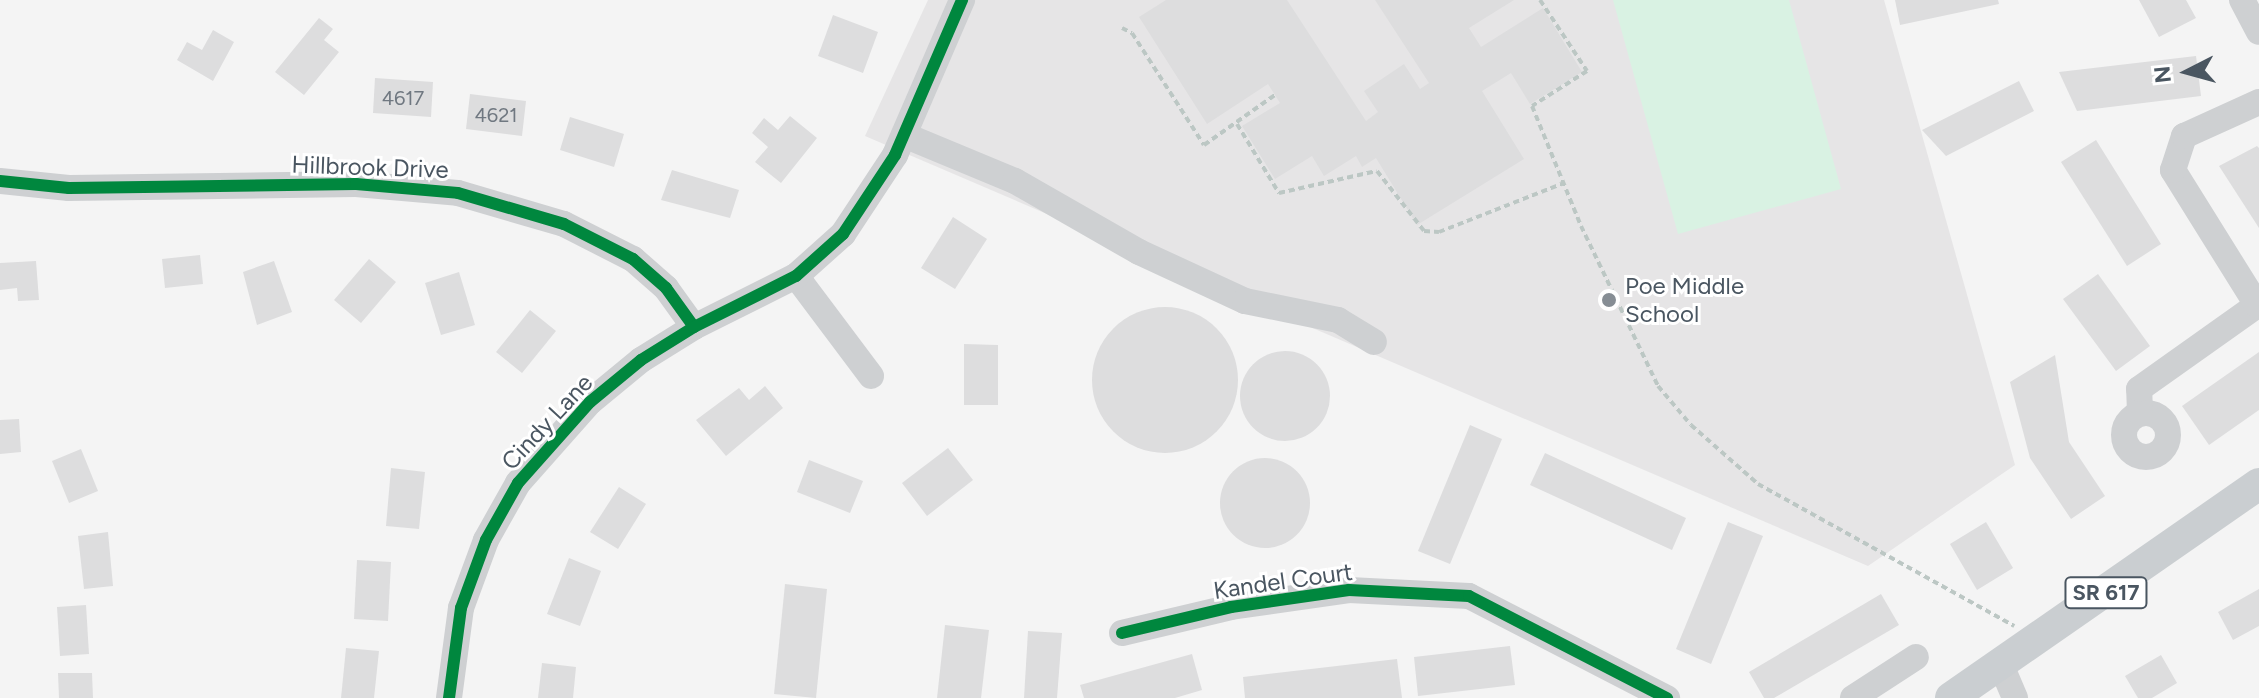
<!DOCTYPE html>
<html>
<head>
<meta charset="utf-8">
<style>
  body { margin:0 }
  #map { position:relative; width:2259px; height:698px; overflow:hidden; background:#f4f4f4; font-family:Figtree,sans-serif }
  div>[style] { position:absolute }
  .education>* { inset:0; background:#e6e5e6 }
  .green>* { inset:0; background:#d9f2e3 }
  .building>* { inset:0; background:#ddddde }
  .round { border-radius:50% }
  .path>* { height:4px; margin-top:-2px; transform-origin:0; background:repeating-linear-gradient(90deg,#bcc7c4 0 6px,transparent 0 10px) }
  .minor>* { height:26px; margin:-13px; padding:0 13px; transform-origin:13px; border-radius:13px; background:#ced0d2 }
  .minor>.ring { margin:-13px; padding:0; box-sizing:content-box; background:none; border:26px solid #ced0d2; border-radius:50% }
  .major>* { height:32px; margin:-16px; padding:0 16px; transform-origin:16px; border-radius:16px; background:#caced1 }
  .cycleway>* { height:12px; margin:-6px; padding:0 6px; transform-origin:6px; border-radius:6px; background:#00873e }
  .dots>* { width:22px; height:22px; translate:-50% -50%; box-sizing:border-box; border:4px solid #fff; border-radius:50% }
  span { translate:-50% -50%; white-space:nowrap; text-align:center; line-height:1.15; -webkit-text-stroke:6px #fff; paint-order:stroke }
  .number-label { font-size:20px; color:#707881 }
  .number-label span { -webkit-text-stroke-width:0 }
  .shield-label span { padding:2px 6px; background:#fff; border:2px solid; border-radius:6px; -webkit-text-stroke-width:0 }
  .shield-label { font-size:22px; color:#4a5661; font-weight:700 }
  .street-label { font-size:24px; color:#4a5661 }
  .poi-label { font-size:24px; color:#4a5661 }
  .left { translate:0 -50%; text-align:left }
  .north { position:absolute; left:2147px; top:32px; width:80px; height:80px; -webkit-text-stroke:6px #fff; paint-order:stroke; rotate:264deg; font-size:22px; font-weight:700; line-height:32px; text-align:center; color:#4a5661 }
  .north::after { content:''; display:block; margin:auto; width:28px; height:36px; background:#4a5661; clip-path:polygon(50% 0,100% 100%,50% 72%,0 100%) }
</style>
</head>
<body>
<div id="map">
  <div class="education">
    <div style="clip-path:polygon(928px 0,1884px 0,2015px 465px,1868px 566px,865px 136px)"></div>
  </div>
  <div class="green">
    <div style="clip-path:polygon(1613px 0,1789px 0,1841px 189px,1678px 234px)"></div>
  </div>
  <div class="building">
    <div style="clip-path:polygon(1166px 0,1287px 0,1366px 121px,1378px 112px,1364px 91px,1404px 64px,1420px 89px,1429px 83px,1375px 0,1514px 0,1469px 28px,1481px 47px,1543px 8px,1582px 72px,1530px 104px,1511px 73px,1482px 91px,1524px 159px,1417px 225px,1376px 158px,1362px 167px,1356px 156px,1324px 176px,1312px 156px,1275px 179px,1242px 126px,1280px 103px,1268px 84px,1207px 124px,1139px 17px)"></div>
    <div style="clip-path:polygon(1895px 0,1998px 0,1999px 4px,1900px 25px)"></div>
    <div style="clip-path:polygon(2139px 0,2186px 0,2196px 18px,2159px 37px)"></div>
    <div style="clip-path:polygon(833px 15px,878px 32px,863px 73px,818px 56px)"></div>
    <div style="clip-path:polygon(319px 18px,333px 29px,324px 40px,339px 52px,304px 95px,275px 72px)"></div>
    <div style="clip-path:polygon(213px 30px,234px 42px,213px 81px,177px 60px,187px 42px,202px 50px)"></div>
    <div style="clip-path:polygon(2196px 56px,2201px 96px,2077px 111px,2059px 72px)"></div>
    <div style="clip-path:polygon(375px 78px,433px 82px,431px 117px,373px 113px)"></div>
    <div style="clip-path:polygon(2019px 81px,2034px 111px,1946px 156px,1922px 130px)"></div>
    <div style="clip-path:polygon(470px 94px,526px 101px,522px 136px,466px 129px)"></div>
    <div style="clip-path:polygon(790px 116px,817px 138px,781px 183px,755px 162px,768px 147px,752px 133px,764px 118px,778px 130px)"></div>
    <div style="clip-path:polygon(570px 117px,624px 134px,614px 167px,560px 150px)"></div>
    <div style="clip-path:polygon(2096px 140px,2161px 244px,2127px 266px,2061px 162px)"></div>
    <div style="clip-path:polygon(2257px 146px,2259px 148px,2259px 228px,2219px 166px)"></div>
    <div style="clip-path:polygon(672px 170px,739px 190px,730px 218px,661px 200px)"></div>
    <div style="clip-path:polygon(953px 217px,987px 239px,955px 289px,921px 268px)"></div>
    <div style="clip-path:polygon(200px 255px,203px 284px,165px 288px,162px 259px)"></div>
    <div style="clip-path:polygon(369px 259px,396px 282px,361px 323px,334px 300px)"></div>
    <div style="clip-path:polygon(36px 261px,39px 300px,18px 301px,17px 288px,0 290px,0 263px)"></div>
    <div style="clip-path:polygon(274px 261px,292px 312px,257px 325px,243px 272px)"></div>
    <div style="clip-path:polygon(459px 272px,475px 325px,441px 335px,425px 283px)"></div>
    <div style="clip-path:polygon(2098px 274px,2150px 346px,2116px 371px,2063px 299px)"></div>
    <div class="round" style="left:1092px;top:307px;width:146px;height:146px"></div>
    <div style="clip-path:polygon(530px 310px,556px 331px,522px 373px,496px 352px)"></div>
    <div style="clip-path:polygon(964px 344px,998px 345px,998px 405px,964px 405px)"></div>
    <div class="round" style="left:1240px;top:351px;width:90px;height:90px"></div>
    <div style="clip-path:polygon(2259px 352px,2259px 410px,2209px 445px,2182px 406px)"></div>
    <div style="clip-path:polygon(2055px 355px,2069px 442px,2105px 496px,2071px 519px,2030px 458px,2010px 382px)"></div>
    <div style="clip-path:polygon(765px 386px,783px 408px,726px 456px,696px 420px,739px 388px,749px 400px)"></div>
    <div style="clip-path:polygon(19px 419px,21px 452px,0 454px,0 420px)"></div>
    <div style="clip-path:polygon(1470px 425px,1502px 439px,1450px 564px,1418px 551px)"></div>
    <div style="clip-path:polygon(948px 448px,973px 480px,927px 516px,902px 483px)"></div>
    <div style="clip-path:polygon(81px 449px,98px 491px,69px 503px,52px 461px)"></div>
    <div style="clip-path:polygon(1545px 453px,1686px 518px,1672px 550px,1530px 485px)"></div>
    <div class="round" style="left:1220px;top:458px;width:90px;height:90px"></div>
    <div style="clip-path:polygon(809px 460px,863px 481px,850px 513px,797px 492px)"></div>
    <div style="clip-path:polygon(391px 468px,425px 472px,419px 529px,386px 526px)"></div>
    <div style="clip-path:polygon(619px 487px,646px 504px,618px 549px,590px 532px)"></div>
    <div style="clip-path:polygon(1728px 522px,1763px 536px,1711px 664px,1676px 649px)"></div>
    <div style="clip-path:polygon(1986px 522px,2013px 568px,1977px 590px,1950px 544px)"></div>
    <div style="clip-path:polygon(108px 532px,113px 586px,84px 589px,78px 536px)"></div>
    <div style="clip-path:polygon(569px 558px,601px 571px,580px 626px,547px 614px)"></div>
    <div style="clip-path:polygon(357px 560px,391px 562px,388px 621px,354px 619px)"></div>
    <div style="clip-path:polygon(785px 584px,827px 589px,816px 698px,774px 694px)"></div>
    <div style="clip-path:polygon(2259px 589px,2259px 626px,2233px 640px,2218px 612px)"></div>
    <div style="clip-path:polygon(1881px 594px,1899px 625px,1774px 698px,1764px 698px,1749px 672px)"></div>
    <div style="clip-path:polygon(86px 605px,89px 654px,60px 656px,57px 607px)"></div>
    <div style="clip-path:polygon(945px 625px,989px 630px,981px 698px,937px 698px)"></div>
    <div style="clip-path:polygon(1028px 631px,1062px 633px,1057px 698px,1024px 698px)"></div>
    <div style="clip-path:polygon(1510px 646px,1515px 685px,1418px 696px,1414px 657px)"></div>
    <div style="clip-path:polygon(346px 648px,379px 651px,374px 698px,341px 698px)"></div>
    <div style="clip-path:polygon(1192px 654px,1202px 690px,1175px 698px,1084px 698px,1080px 685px)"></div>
    <div style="clip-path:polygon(2161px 655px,2177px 683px,2152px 698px,2138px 698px,2125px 676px)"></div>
    <div style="clip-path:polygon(1397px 659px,1402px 698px,1245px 698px,1243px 677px)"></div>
    <div style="clip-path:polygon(542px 663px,576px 667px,573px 698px,538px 698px)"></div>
    <div style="clip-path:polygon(58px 673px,92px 673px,93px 698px,59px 698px)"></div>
  </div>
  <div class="path">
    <div style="left:1540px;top:0;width:85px;rotate:56.5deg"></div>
    <div style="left:1587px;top:71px;width:65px;rotate:147.5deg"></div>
    <div style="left:1532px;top:106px;width:130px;rotate:67.8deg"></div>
    <div style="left:1581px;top:226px;width:178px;rotate:64.3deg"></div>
    <div style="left:1658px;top:386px;width:51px;rotate:49.8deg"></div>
    <div style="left:1691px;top:425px;width:89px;rotate:41.4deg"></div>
    <div style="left:1758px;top:484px;width:293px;rotate:29deg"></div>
    <div style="left:1122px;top:28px;width:11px;rotate:27deg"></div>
    <div style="left:1132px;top:33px;width:133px;rotate:57.3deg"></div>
    <div style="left:1204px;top:145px;width:87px;rotate:-35.2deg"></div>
    <div style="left:1237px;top:124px;width:81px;rotate:58.7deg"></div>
    <div style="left:1279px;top:193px;width:100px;rotate:-12.7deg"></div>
    <div style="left:1377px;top:171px;width:76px;rotate:51.9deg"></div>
    <div style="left:1424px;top:231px;width:15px;rotate:4deg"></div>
    <div style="left:1439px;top:232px;width:134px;rotate:-21.4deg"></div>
  </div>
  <div class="minor">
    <div style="left:2242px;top:0;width:36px;rotate:62deg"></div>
    <div style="left:904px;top:135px;width:120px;rotate:22.5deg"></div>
    <div style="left:1015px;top:181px;width:143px;rotate:29.8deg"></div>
    <div style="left:1139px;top:252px;width:117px;rotate:24.8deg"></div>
    <div style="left:1245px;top:301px;width:95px;rotate:11.5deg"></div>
    <div style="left:1338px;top:320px;width:42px;rotate:31.4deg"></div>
    <div style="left:0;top:181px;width:69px;rotate:5.8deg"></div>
    <div style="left:69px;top:188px;width:287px;rotate:-0.8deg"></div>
    <div style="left:356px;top:184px;width:102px;rotate:5deg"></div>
    <div style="left:458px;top:193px;width:110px;rotate:16.3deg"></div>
    <div style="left:564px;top:224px;width:77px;rotate:26.9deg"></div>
    <div style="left:633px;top:259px;width:44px;rotate:41.3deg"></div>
    <div style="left:666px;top:288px;width:48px;rotate:54.3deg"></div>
    <div style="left:796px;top:276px;width:125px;rotate:53.1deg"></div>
    <div class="ring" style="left:2124px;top:413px;width:18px;height:18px"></div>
    <div style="left:2140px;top:413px;width:24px;rotate:-92deg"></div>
    <div style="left:2139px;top:389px;width:145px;rotate:-35.4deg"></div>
    <div style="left:2257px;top:305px;width:159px;rotate:-121.9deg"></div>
    <div style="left:2173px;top:170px;width:36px;rotate:-72deg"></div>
    <div style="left:2184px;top:136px;width:82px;rotate:-24.4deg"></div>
    <div style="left:1122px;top:633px;width:112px;rotate:-13.4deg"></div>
    <div style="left:1231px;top:607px;width:119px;rotate:-8.2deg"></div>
    <div style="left:1349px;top:590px;width:120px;rotate:2.9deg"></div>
    <div style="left:1469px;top:596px;width:223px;rotate:27.3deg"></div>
    <div style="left:2001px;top:665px;width:36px;rotate:67deg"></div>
    <div style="left:449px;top:698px;width:91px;rotate:-82.4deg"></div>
    <div style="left:461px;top:608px;width:72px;rotate:-69.8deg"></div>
    <div style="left:486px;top:540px;width:65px;rotate:-60.7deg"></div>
    <div style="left:518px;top:483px;width:108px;rotate:-48.4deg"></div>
    <div style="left:590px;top:402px;width:66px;rotate:-39.5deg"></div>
    <div style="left:641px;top:360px;width:62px;rotate:-31.9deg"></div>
    <div style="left:694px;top:327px;width:114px;rotate:-26.6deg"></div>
    <div style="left:796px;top:276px;width:63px;rotate:-41.8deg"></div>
    <div style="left:843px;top:234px;width:95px;rotate:-56.6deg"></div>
    <div style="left:895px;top:155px;width:169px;rotate:-66.6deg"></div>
    <div style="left:1853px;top:698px;width:75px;rotate:-33.1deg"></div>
  </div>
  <div class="major">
    <div style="left:1951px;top:698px;width:375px;rotate:-34.8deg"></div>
  </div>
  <div class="cycleway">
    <div style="left:0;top:181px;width:69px;rotate:5.8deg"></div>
    <div style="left:69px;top:188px;width:287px;rotate:-0.8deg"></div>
    <div style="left:356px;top:184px;width:102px;rotate:5deg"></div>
    <div style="left:458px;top:193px;width:110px;rotate:16.3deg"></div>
    <div style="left:564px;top:224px;width:77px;rotate:26.9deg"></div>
    <div style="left:633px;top:259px;width:44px;rotate:41.3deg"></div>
    <div style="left:666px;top:288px;width:48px;rotate:54.3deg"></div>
    <div style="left:1122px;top:633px;width:112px;rotate:-13.4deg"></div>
    <div style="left:1231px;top:607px;width:119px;rotate:-8.2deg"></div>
    <div style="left:1349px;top:590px;width:120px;rotate:2.9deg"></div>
    <div style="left:1469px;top:596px;width:223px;rotate:27.3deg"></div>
    <div style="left:449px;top:698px;width:91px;rotate:-82.4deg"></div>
    <div style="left:461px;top:608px;width:72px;rotate:-69.8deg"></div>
    <div style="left:486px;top:540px;width:65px;rotate:-60.7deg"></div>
    <div style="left:518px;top:483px;width:108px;rotate:-48.4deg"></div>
    <div style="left:590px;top:402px;width:66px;rotate:-39.5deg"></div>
    <div style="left:641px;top:360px;width:62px;rotate:-31.9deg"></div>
    <div style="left:694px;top:327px;width:114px;rotate:-26.6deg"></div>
    <div style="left:796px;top:276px;width:63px;rotate:-41.8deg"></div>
    <div style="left:843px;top:234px;width:95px;rotate:-56.6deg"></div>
    <div style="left:895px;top:155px;width:169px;rotate:-66.6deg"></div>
  </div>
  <div class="dots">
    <div style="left:1609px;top:300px;background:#868d94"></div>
  </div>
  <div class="number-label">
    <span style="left:403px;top:98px">4617</span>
    <span style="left:496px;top:115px">4621</span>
  </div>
  <div class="shield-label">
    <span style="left:2106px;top:593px">SR 617</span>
  </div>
  <div class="street-label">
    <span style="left:370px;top:167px;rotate:2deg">Hillbrook Drive</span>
    <span style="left:547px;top:422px;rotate:-47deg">Cindy Lane</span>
    <span style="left:1283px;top:581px;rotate:-8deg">Kandel Court</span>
  </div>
  <div class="poi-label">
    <span class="left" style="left:1625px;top:300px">Poe Middle<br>School</span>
  </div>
  <div class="north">N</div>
</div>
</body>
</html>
